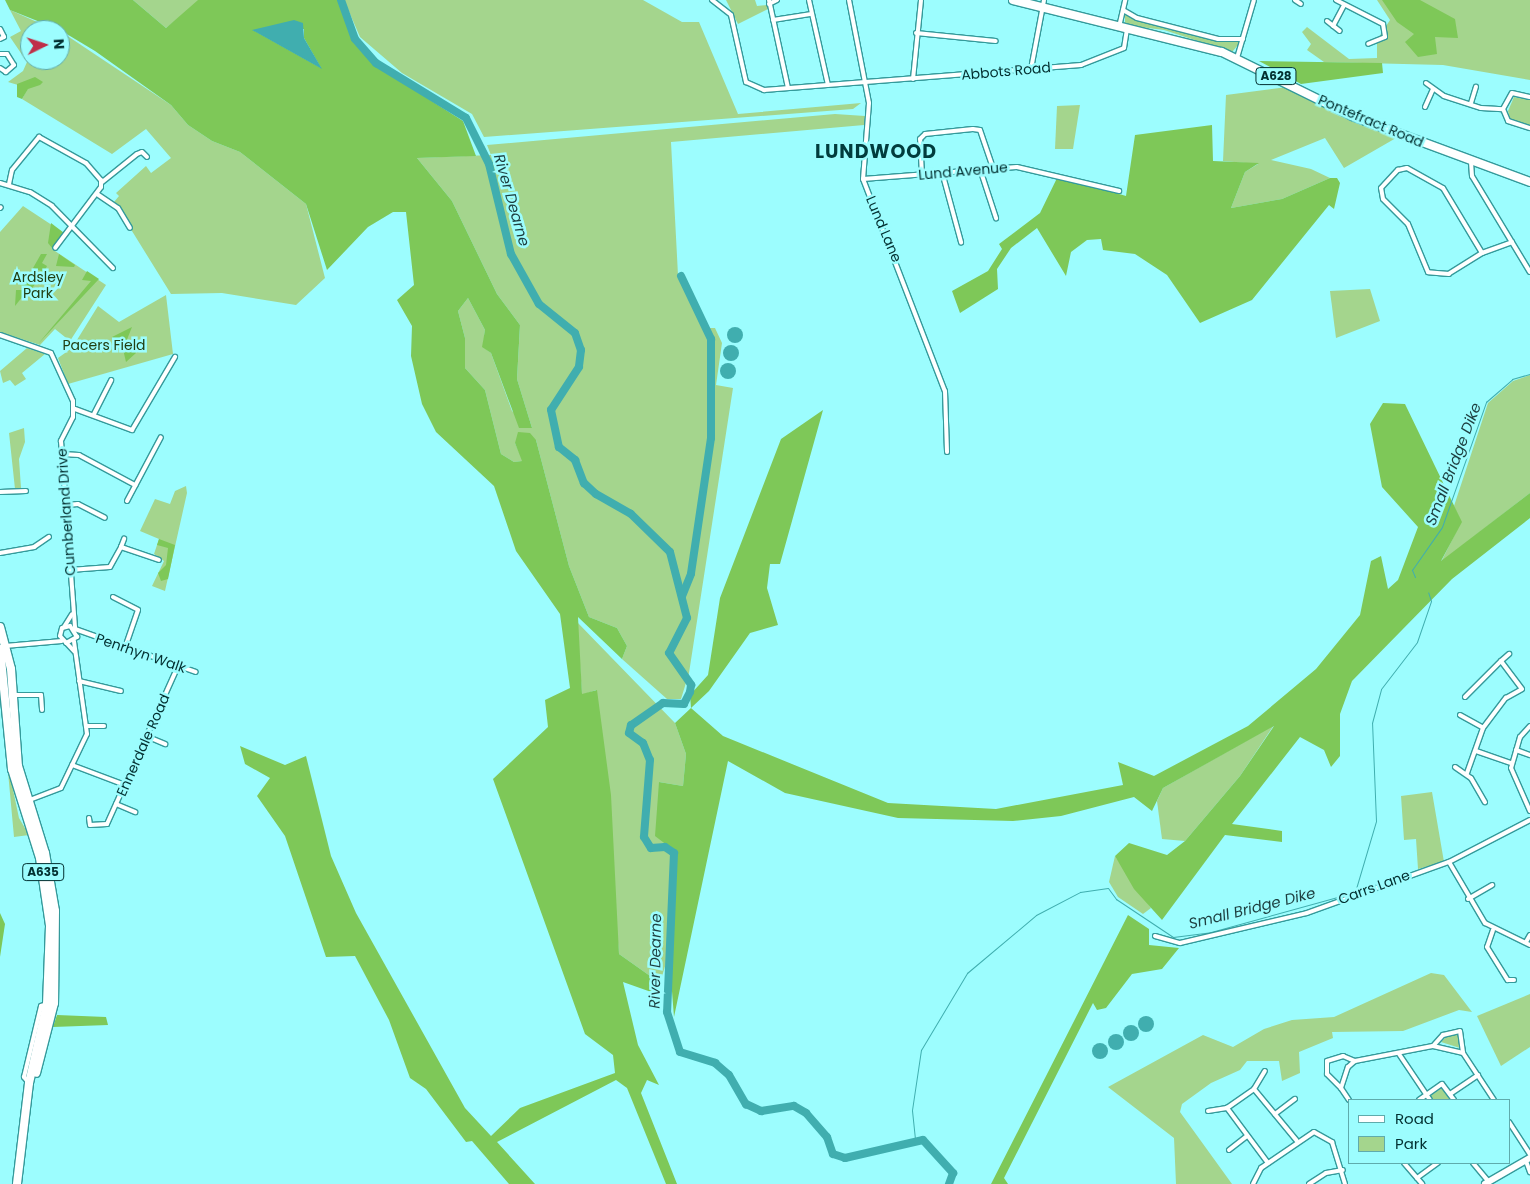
<!DOCTYPE html>
<html>
<head>
<meta charset="utf-8">
<style>
  body { margin:0 }
  #map { position:relative; width:1530px; height:1184px; overflow:hidden; background:#9cfdfe; font-family:Poppins,sans-serif }
  div>[style] { position:absolute }
  .green>* { inset:0; background:#a4d58d }
  .forest>* { inset:0; background:#7ec858 }
  .round { border-radius:50% }
  .water>* { inset:0; background:#40aeaf }
  .stream>* { height:1px; margin:-0.5px; padding:0 0.5px; transform-origin:0.5px; border-radius:0.5px; background:#40aeaf }
  .river>* { height:8px; margin:-4px; padding:0 4px; transform-origin:4px; border-radius:4px; background:#40aeaf }
  .roads { filter:drop-shadow(1px 0 #349a9b) drop-shadow(-1px 0 #349a9b) drop-shadow(0 1px #349a9b) drop-shadow(0 -1px #349a9b) }
  .street>* { height:4px; margin:-2px; padding:0 2px; transform-origin:2px; border-radius:2px; background:#fff }
  .secondary>* { height:5.5px; margin:-2.75px; padding:0 2.75px; transform-origin:2.75px; border-radius:2.75px; background:#fff }
  .highway>* { height:8px; margin:-4px; padding:0 4px; transform-origin:4px; border-radius:4px; background:#fff }
  span { translate:-50% -50%; white-space:nowrap; text-align:center; line-height:1.15; -webkit-text-stroke:5px #9cfdfe; paint-order:stroke }
  .shield-label span { padding:1px 4px; background:#9cfdfe; border:1px solid; border-radius:4px; -webkit-text-stroke-width:0 }
  .shield-label { font-size:12px; color:#033031; font-weight:700 }
  .street-label { font-size:14px; color:#033031 }
  .park-label { font-size:14px; color:#213e12 }
  .water-label { font-size:15px; color:#1d3e3f; font-style:italic }
  .district-label { font-size:19px; color:#013c3d; font-weight:700; letter-spacing:1px }
  .legend { position:absolute; left:1348px; top:1099px; width:162px; height:65px; box-sizing:border-box; background:#9cfdfe; border:1px solid #5fabac; margin:0; padding:6px 9px; list-style:none; font-size:15px; color:#033031 }
  .legend li { display:flex; align-items:center; gap:10px; height:25px }
  .legend b { width:25px; border:1px solid #5fabac }
  .north { position:absolute; left:20px; top:20px; width:50px; height:50px; box-sizing:border-box; background:#9cfdfe; border:1px solid #5fabac; border-radius:50%; rotate:86deg; font-size:14px; font-weight:700; line-height:20px; text-align:center; color:#033031 }
  .north::after { content:''; display:block; margin:auto; width:18px; height:22px; background:#bf2f48; clip-path:polygon(50% 0,100% 100%,50% 72%,0 100%) }
</style>
</head>
<body>
<div id="map">
  <div class="green">
    <div style="clip-path:polygon(133px 0,198px 0,199px 2px,166px 28px)"></div>
    <div style="clip-path:polygon(344px 0,643px 0,682px 22px,699px 22px,738px 114px,861px 103px,853px 109px,484px 137px,472px 114px,402px 73px,360px 37px)"></div>
    <div style="clip-path:polygon(726px 0,755px 0,757px 6px,767px 5px,768px 9px,738px 24px)"></div>
    <div style="clip-path:polygon(1377px 0,1530px 0,1530px 80px,1443px 65px,1324px 62px,1307px 50px,1311px 44px,1302px 32px,1307px 27px,1349px 59px,1377px 58px,1377px 40px,1390px 20px)"></div>
    <div style="clip-path:polygon(10px 10px,55px 30px,30px 30px,30px 60px,60px 60px,60px 33px,69px 37px,171px 105px,188px 125px,212px 141px,240px 152px,306px 204px,325px 278px,296px 305px,222px 293px,171px 294px,114px 202px,119px 196px,116px 193px,146px 166px,151px 173px,171px 158px,146px 129px,112px 154px,22px 99px,28px 88px,8px 82px,23px 71px,27px 62px,10px 37px,21px 31px)"></div>
    <div style="clip-path:polygon(1125px 13px,1216px 40px,1237px 40px,1239px 44px,1232px 52px,1164px 30px,1125px 25px)"></div>
    <div style="clip-path:polygon(1287px 87px,1396px 138px,1344px 168px,1325px 138px,1271px 160px,1311px 169px,1330px 178px,1282px 199px,1231px 208px,1245px 172px,1258px 164px,1223px 161px,1226px 95px)"></div>
    <div style="clip-path:polygon(1514px 97px,1530px 100px,1530px 126px,1510px 119px,1508px 111px)"></div>
    <div style="clip-path:polygon(1080px 105px,1073px 149px,1055px 149px,1057px 106px)"></div>
    <div style="clip-path:polygon(835px 114px,865px 116px,864px 125px,671px 142px,678px 275px,705px 328px,715px 328px,722px 343px,716px 385px,733px 388px,689px 673px,681px 699px,667px 699px,622px 659px,627px 646px,617px 628px,589px 617px,569px 566px,536px 440px,515px 443px,523px 461px,514px 462px,501px 454px,485px 390px,465px 368px,465px 338px,458px 311px,468px 298px,485px 330px,483px 347px,491px 353px,512px 411px,532px 428px,517px 379px,520px 325px,497px 294px,452px 201px,417px 158px,491px 155px,487px 145px)"></div>
    <div style="clip-path:polygon(23px 206px,64px 233px,52px 249px,106px 285px,70px 341px,55px 329px,40px 345px,0 332px,0 232px)"></div>
    <div style="clip-path:polygon(1370px 289px,1380px 321px,1336px 338px,1330px 291px)"></div>
    <div style="clip-path:polygon(166px 295px,173px 354px,68px 384px,58px 358px,72px 348px,98px 306px,119px 322px)"></div>
    <div style="clip-path:polygon(27px 348px,45px 354px,22px 373px,26px 379px,15px 386px,10px 380px,3px 383px,0 371px)"></div>
    <div style="clip-path:polygon(1530px 375px,1530px 493px,1441px 562px,1461px 522px,1454px 506px,1488px 403px,1513px 381px)"></div>
    <div style="clip-path:polygon(24px 428px,25px 442px,19px 459px,21px 488px,15px 489px,9px 433px)"></div>
    <div style="clip-path:polygon(186px 486px,187px 493px,165px 591px,152px 586px,164px 561px,154px 554px,159px 539px,140px 531px,155px 499px,170px 504px,175px 491px)"></div>
    <div style="clip-path:polygon(577px 622px,675px 723px,686px 754px,683px 786px,659px 782px,676px 852px,669px 953px,660px 983px,619px 954px,596px 690px,582px 695px)"></div>
    <div style="clip-path:polygon(1274px 725px,1240px 776px,1185px 841px,1162px 839px,1157px 801px,1163px 788px)"></div>
    <div style="clip-path:polygon(7px 761px,19px 818px,29px 835px,14px 837px)"></div>
    <div style="clip-path:polygon(1432px 792px,1444px 862px,1418px 869px,1416px 839px,1404px 840px,1401px 796px)"></div>
    <div style="clip-path:polygon(1115px 856px,1151px 908px,1143px 914px,1118px 897px,1109px 882px)"></div>
    <div style="clip-path:polygon(1431px 973px,1444px 975px,1472px 1012px,1459px 1010px,1403px 1031px,1332px 1032px,1333px 1038px,1299px 1052px,1300px 1073px,1282px 1081px,1279px 1061px,1247px 1061px,1240px 1070px,1211px 1083px,1182px 1104px,1180px 1112px,1232px 1184px,1176px 1184px,1174px 1138px,1108px 1087px,1203px 1035px,1233px 1047px,1264px 1029px,1292px 1020px,1334px 1017px)"></div>
    <div style="clip-path:polygon(1530px 994px,1530px 1047px,1501px 1066px,1477px 1016px)"></div>
    <div style="clip-path:polygon(1458px 1032px,1460px 1048px,1441px 1042px,1447px 1036px)"></div>
    <div style="clip-path:polygon(1442px 1088px,1450px 1100px,1433px 1100px,1430px 1096px)"></div>
  </div>
  <div class="forest">
    <div style="clip-path:polygon(evenodd,5px 0,133px 0,166px 28px,198px 0,339px 0,355px 39px,375px 65px,463px 121px,476px 156px,417px 158px,452px 201px,497px 294px,520px 325px,517px 379px,532px 428px,519px 428px,491px 353px,482px 347px,485px 330px,468px 298px,458px 311px,465px 338px,465px 368px,485px 390px,501px 454px,514px 462px,522px 461px,515px 443px,518px 432px,530px 433px,536px 440px,569px 566px,589px 617px,617px 628px,627px 646px,622px 659px,578px 617px,582px 694px,597px 690px,611px 795px,619px 954px,660px 983px,654px 993px,623px 982px,638px 1045px,659px 1085px,647px 1080px,641px 1093px,677px 1184px,666px 1184px,627px 1088px,616px 1080px,497px 1142px,535px 1184px,509px 1184px,472px 1141px,466px 1142px,426px 1089px,410px 1078px,389px 1020px,355px 956px,326px 957px,285px 836px,257px 796px,270px 778px,245px 764px,240px 746px,285px 765px,306px 756px,331px 856px,356px 913px,465px 1108px,491px 1136px,520px 1108px,615px 1073px,613px 1055px,585px 1034px,493px 779px,548px 727px,545px 700px,570px 688px,560px 614px,516px 551px,494px 486px,436px 432px,422px 404px,411px 356px,412px 326px,397px 300px,414px 285px,406px 212px,393px 212px,368px 227px,327px 270px,306px 204px,240px 152px,212px 141px,188px 125px,171px 105px,95px 51px,60px 30px,10px 10px,5px 0,304px 29px,304px 38px,321px 68px,253px 30px,304px 29px)"></div>
    <div style="clip-path:polygon(1382px 0,1420px 0,1455px 19px,1458px 38px,1435px 37px,1437px 54px,1418px 57px,1405px 42px,1414px 34px,1397px 22px)"></div>
    <div style="clip-path:polygon(1259px 61px,1382px 63px,1383px 73px,1301px 84px)"></div>
    <div style="clip-path:polygon(35px 77px,43px 82px,40px 85px,28px 89px,22px 99px,17px 97px,17px 84px)"></div>
    <div style="clip-path:polygon(1212px 125px,1213px 161px,1259px 163px,1245px 172px,1231px 208px,1282px 199px,1330px 178px,1337px 178px,1340px 183px,1334px 209px,1329px 205px,1252px 300px,1200px 323px,1167px 275px,1135px 254px,1103px 250px,1101px 239px,1087px 240px,1071px 252px,1066px 276px,1037px 228px,1011px 248px,997px 269px,998px 289px,960px 313px,952px 291px,988px 271px,1002px 249px,999px 244px,1040px 213px,1058px 176px,1126px 196px,1135px 135px)"></div>
    <div style="clip-path:polygon(51px 223px,64px 233px,52px 248px,48px 243px)"></div>
    <div style="clip-path:polygon(41px 254px,47px 254px,42px 263px,47px 266px,44px 272px,33px 268px)"></div>
    <div style="clip-path:polygon(59px 254px,75px 265px,74px 267px,56px 266px)"></div>
    <div style="clip-path:polygon(87px 271px,99px 279px,38px 344px,91px 281px,82px 280px)"></div>
    <div class="round" style="left:21px;top:275px;width:14px;height:14px"></div>
    <div style="clip-path:polygon(16px 290px,22px 290px,23px 296px,15px 306px)"></div>
    <div style="clip-path:polygon(132px 327px,126px 342px,133px 345px,136px 353px,126px 362px,122px 345px,112px 337px)"></div>
    <div style="clip-path:polygon(1383px 403px,1405px 404px,1462px 522px,1441px 561px,1530px 493px,1530px 518px,1452px 579px,1352px 681px,1340px 714px,1340px 756px,1331px 767px,1324px 750px,1300px 737px,1232px 824px,1282px 831px,1282px 842px,1225px 835px,1162px 920px,1134px 889px,1115px 856px,1129px 843px,1167px 855px,1185px 841px,1240px 776px,1274px 726px,1163px 788px,1152px 811px,1134px 797px,1061px 816px,1013px 821px,898px 818px,785px 793px,728px 761px,674px 1017px,669px 953px,676px 852px,655px 836px,659px 782px,683px 786px,686px 754px,675px 723px,691px 708px,690px 695px,708px 675px,720px 598px,781px 439px,823px 410px,780px 564px,770px 564px,767px 588px,778px 625px,750px 633px,709px 691px,691px 708px,723px 736px,888px 803px,996px 809px,1123px 785px,1118px 762px,1154px 776px,1248px 726px,1316px 669px,1360px 615px,1371px 561px,1381px 556px,1388px 589px,1398px 580px,1418px 527px,1382px 487px,1370px 424px)"></div>
    <div style="clip-path:polygon(159px 539px,175px 545px,168px 579px,161px 581px,158px 573px,166px 565px,168px 548px,157px 545px)"></div>
    <div style="clip-path:polygon(0 913px,5px 924px,0 957px)"></div>
    <div style="clip-path:polygon(1128px 915px,1149px 929px,1149px 945px,1179px 948px,1162px 969px,1132px 974px,1106px 1008px,1097px 1010px,1093px 1003px,1004px 1178px,1008px 1184px,991px 1184px)"></div>
    <div style="clip-path:polygon(57px 1015px,106px 1017px,108px 1025px,53px 1027px)"></div>
  </div>
  <div class="water">
    <div style="clip-path:polygon(294px 20px,303px 23px,304px 38px,322px 69px,252px 30px)"></div>
    <div class="round" style="left:727px;top:327px;width:16px;height:16px"></div>
    <div class="round" style="left:723px;top:345px;width:16px;height:16px"></div>
    <div class="round" style="left:720px;top:363px;width:16px;height:16px"></div>
    <div class="round" style="left:1138px;top:1016px;width:16px;height:16px"></div>
    <div class="round" style="left:1123px;top:1025px;width:16px;height:16px"></div>
    <div class="round" style="left:1108px;top:1034px;width:16px;height:16px"></div>
    <div class="round" style="left:1092px;top:1043px;width:16px;height:16px"></div>
  </div>
  <div class="stream">
    <div style="left:1415px;top:577px;width:8px;rotate:-113deg"></div>
    <div style="left:1412px;top:570px;width:52px;rotate:-55.1deg"></div>
    <div style="left:1442px;top:527px;width:133px;rotate:-70.6deg"></div>
    <div style="left:1486px;top:402px;width:35px;rotate:-41deg"></div>
    <div style="left:1512px;top:379px;width:19px;rotate:-16deg"></div>
    <div style="left:915px;top:1139px;width:29px;rotate:-96deg"></div>
    <div style="left:912px;top:1110px;width:61px;rotate:-81.5deg"></div>
    <div style="left:921px;top:1050px;width:90px;rotate:-59.1deg"></div>
    <div style="left:967px;top:973px;width:90px;rotate:-40deg"></div>
    <div style="left:1036px;top:915px;width:50px;rotate:-27.6deg"></div>
    <div style="left:1080px;top:892px;width:28px;rotate:-8deg"></div>
    <div style="left:1108px;top:888px;width:14px;rotate:54deg"></div>
    <div style="left:1116px;top:899px;width:69px;rotate:33.7deg"></div>
    <div style="left:1173px;top:937px;width:38px;rotate:-7deg"></div>
    <div style="left:1211px;top:932px;width:149px;rotate:-15.5deg"></div>
    <div style="left:1355px;top:892px;width:74px;rotate:-73.5deg"></div>
    <div style="left:1376px;top:821px;width:98px;rotate:-92.3deg"></div>
    <div style="left:1372px;top:723px;width:35px;rotate:-75deg"></div>
    <div style="left:1381px;top:689px;width:59px;rotate:-52.5deg"></div>
    <div style="left:1417px;top:642px;width:43px;rotate:-71.1deg"></div>
    <div style="left:1431px;top:601px;width:9px;rotate:-108deg"></div>
  </div>
  <div class="river">
    <div style="left:341px;top:0;width:41px;rotate:70.3deg"></div>
    <div style="left:355px;top:39px;width:32px;rotate:49deg"></div>
    <div style="left:376px;top:63px;width:105px;rotate:31.4deg"></div>
    <div style="left:466px;top:118px;width:51px;rotate:63.4deg"></div>
    <div style="left:489px;top:164px;width:93px;rotate:76.3deg"></div>
    <div style="left:511px;top:254px;width:57px;rotate:60.8deg"></div>
    <div style="left:539px;top:304px;width:46px;rotate:38.9deg"></div>
    <div style="left:575px;top:333px;width:18px;rotate:71deg"></div>
    <div style="left:581px;top:350px;width:17px;rotate:97deg"></div>
    <div style="left:579px;top:367px;width:51px;rotate:123.1deg"></div>
    <div style="left:551px;top:410px;width:38px;rotate:78deg"></div>
    <div style="left:559px;top:447px;width:21px;rotate:39deg"></div>
    <div style="left:575px;top:460px;width:25px;rotate:69deg"></div>
    <div style="left:584px;top:483px;width:16px;rotate:43deg"></div>
    <div style="left:596px;top:494px;width:40px;rotate:29.7deg"></div>
    <div style="left:631px;top:514px;width:54px;rotate:44.3deg"></div>
    <div style="left:670px;top:552px;width:68px;rotate:75.6deg"></div>
    <div style="left:687px;top:618px;width:39px;rotate:117deg"></div>
    <div style="left:669px;top:653px;width:39px;rotate:55deg"></div>
    <div style="left:691px;top:685px;width:7px;rotate:98deg"></div>
    <div style="left:690px;top:692px;width:13px;rotate:117deg"></div>
    <div style="left:684px;top:704px;width:21px;rotate:-177deg"></div>
    <div style="left:663px;top:703px;width:39px;rotate:145deg"></div>
    <div style="left:631px;top:725px;width:8px;rotate:104deg"></div>
    <div style="left:629px;top:733px;width:17px;rotate:36deg"></div>
    <div style="left:643px;top:743px;width:18px;rotate:68deg"></div>
    <div style="left:650px;top:760px;width:77px;rotate:94.5deg"></div>
    <div style="left:644px;top:837px;width:13px;rotate:58deg"></div>
    <div style="left:651px;top:848px;width:14px;rotate:-4deg"></div>
    <div style="left:665px;top:847px;width:11px;rotate:34deg"></div>
    <div style="left:674px;top:853px;width:159px;rotate:92.5deg"></div>
    <div style="left:667px;top:1012px;width:42px;rotate:72deg"></div>
    <div style="left:680px;top:1052px;width:37px;rotate:17deg"></div>
    <div style="left:715px;top:1063px;width:18px;rotate:41deg"></div>
    <div style="left:729px;top:1075px;width:34px;rotate:60deg"></div>
    <div style="left:746px;top:1104px;width:17px;rotate:25deg"></div>
    <div style="left:761px;top:1111px;width:33px;rotate:-9deg"></div>
    <div style="left:794px;top:1106px;width:14px;rotate:30deg"></div>
    <div style="left:806px;top:1113px;width:32px;rotate:49deg"></div>
    <div style="left:827px;top:1137px;width:18px;rotate:71deg"></div>
    <div style="left:833px;top:1154px;width:13px;rotate:18deg"></div>
    <div style="left:845px;top:1158px;width:80px;rotate:-13deg"></div>
    <div style="left:923px;top:1140px;width:45px;rotate:47.7deg"></div>
    <div style="left:953px;top:1173px;width:12px;rotate:110deg"></div>
    <div style="left:681px;top:276px;width:70px;rotate:64.5deg"></div>
    <div style="left:711px;top:339px;width:99px;rotate:90deg"></div>
    <div style="left:711px;top:438px;width:137px;rotate:98.4deg"></div>
    <div style="left:691px;top:574px;width:24px;rotate:112deg"></div>
  </div>
  <div class="roads">
    <div class="street">
      <div style="left:712px;top:0;width:24px;rotate:38deg"></div>
      <div style="left:731px;top:15px;width:69px;rotate:77.4deg"></div>
      <div style="left:746px;top:82px;width:20px;rotate:24deg"></div>
      <div style="left:764px;top:90px;width:318px;rotate:-4.5deg"></div>
      <div style="left:1081px;top:65px;width:46px;rotate:-21.6deg"></div>
      <div style="left:1124px;top:48px;width:19px;rotate:-81deg"></div>
      <div style="left:769px;top:0;width:90px;rotate:77.8deg"></div>
      <div style="left:809px;top:0;width:87px;rotate:77.4deg"></div>
      <div style="left:849px;top:0;width:105px;rotate:79deg"></div>
      <div style="left:869px;top:103px;width:76px;rotate:94.5deg"></div>
      <div style="left:863px;top:179px;width:227px;rotate:68.9deg"></div>
      <div style="left:945px;top:391px;width:61px;rotate:88.1deg"></div>
      <div style="left:1295px;top:0;width:7px;rotate:34deg"></div>
      <div style="left:1336px;top:0;width:53px;rotate:27.1deg"></div>
      <div style="left:1383px;top:24px;width:13px;rotate:81deg"></div>
      <div style="left:1385px;top:37px;width:18px;rotate:158deg"></div>
      <div style="left:769px;top:4px;width:9px;rotate:-27deg"></div>
      <div style="left:1123px;top:10px;width:16px;rotate:30deg"></div>
      <div style="left:1137px;top:18px;width:84px;rotate:14.5deg"></div>
      <div style="left:1218px;top:39px;width:25px"></div>
      <div style="left:773px;top:20px;width:39px;rotate:-9deg"></div>
      <div style="left:1327px;top:21px;width:16px;rotate:38deg"></div>
      <div style="left:1333px;top:26px;width:24px;rotate:-62deg"></div>
      <div style="left:1119px;top:27px;width:28px;rotate:-77deg"></div>
      <div style="left:0;top:29px;width:9px;rotate:63deg"></div>
      <div style="left:4px;top:37px;width:4px;rotate:153deg"></div>
      <div style="left:916px;top:33px;width:80px;rotate:5.7deg"></div>
      <div style="left:0;top:54px;width:7px"></div>
      <div style="left:7px;top:54px;width:13px;rotate:58deg"></div>
      <div style="left:14px;top:65px;width:11px;rotate:139deg"></div>
      <div style="left:6px;top:72px;width:7px;rotate:-146deg"></div>
      <div style="left:1237px;top:58px;width:60px;rotate:-73.7deg"></div>
      <div style="left:1031px;top:69px;width:70px;rotate:-79.3deg"></div>
      <div style="left:913px;top:79px;width:79px;rotate:-84.2deg"></div>
      <div style="left:1426px;top:83px;width:22px;rotate:36deg"></div>
      <div style="left:1444px;top:96px;width:39px;rotate:18deg"></div>
      <div style="left:1481px;top:108px;width:22px;rotate:3deg"></div>
      <div style="left:1503px;top:109px;width:18px;rotate:-61deg"></div>
      <div style="left:1512px;top:93px;width:18px;rotate:13deg"></div>
      <div style="left:1471px;top:103px;width:17px;rotate:-73deg"></div>
      <div style="left:1425px;top:107px;width:20px;rotate:-66deg"></div>
      <div style="left:1503px;top:109px;width:13px;rotate:67deg"></div>
      <div style="left:1508px;top:121px;width:23px;rotate:18deg"></div>
      <div style="left:1471px;top:162px;width:14px;rotate:86deg"></div>
      <div style="left:1472px;top:176px;width:112px;rotate:58.9deg"></div>
      <div style="left:980px;top:169px;width:52px;rotate:71.9deg"></div>
      <div style="left:942px;top:172px;width:73px;rotate:74.8deg"></div>
      <div style="left:922px;top:175px;width:36px;rotate:-93deg"></div>
      <div style="left:920px;top:139px;width:7px;rotate:-45deg"></div>
      <div style="left:925px;top:134px;width:48px;rotate:-5.9deg"></div>
      <div style="left:973px;top:129px;width:7px;rotate:8deg"></div>
      <div style="left:980px;top:130px;width:40px;rotate:71.1deg"></div>
      <div style="left:863px;top:179px;width:154px;rotate:-4.5deg"></div>
      <div style="left:1017px;top:167px;width:105px;rotate:13.2deg"></div>
      <div style="left:0;top:183px;width:31px;rotate:17deg"></div>
      <div style="left:30px;top:192px;width:26px;rotate:32deg"></div>
      <div style="left:52px;top:206px;width:87px;rotate:45.5deg"></div>
      <div style="left:101px;top:183px;width:46px;rotate:-38.9deg"></div>
      <div style="left:137px;top:154px;width:5px;rotate:-22deg"></div>
      <div style="left:142px;top:152px;width:7px;rotate:45deg"></div>
      <div style="left:9px;top:184px;width:14px;rotate:-78deg"></div>
      <div style="left:12px;top:170px;width:43px;rotate:-50.7deg"></div>
      <div style="left:39px;top:137px;width:54px;rotate:29deg"></div>
      <div style="left:86px;top:163px;width:23px;rotate:49deg"></div>
      <div style="left:101px;top:180px;width:7px;rotate:90deg"></div>
      <div style="left:101px;top:187px;width:76px;rotate:127deg"></div>
      <div style="left:97px;top:194px;width:25px;rotate:34deg"></div>
      <div style="left:118px;top:208px;width:23px;rotate:59deg"></div>
      <div style="left:0;top:208px;width:1px;rotate:-45deg"></div>
      <div style="left:1482px;top:253px;width:39px;rotate:148deg"></div>
      <div style="left:1449px;top:274px;width:21px;rotate:-175deg"></div>
      <div style="left:1428px;top:272px;width:52px;rotate:-112.6deg"></div>
      <div style="left:1408px;top:224px;width:35px;rotate:-135deg"></div>
      <div style="left:1383px;top:199px;width:11px;rotate:-100deg"></div>
      <div style="left:1381px;top:188px;width:25px;rotate:-47deg"></div>
      <div style="left:1398px;top:170px;width:9px;rotate:-13deg"></div>
      <div style="left:1407px;top:168px;width:41px;rotate:29.1deg"></div>
      <div style="left:1443px;top:188px;width:76px;rotate:59deg"></div>
      <div style="left:1482px;top:253px;width:32px;rotate:-20deg"></div>
      <div style="left:0;top:335px;width:54px;rotate:19.4deg"></div>
      <div style="left:51px;top:353px;width:53px;rotate:65.4deg"></div>
      <div style="left:73px;top:401px;width:16px;rotate:90deg"></div>
      <div style="left:73px;top:417px;width:27px;rotate:117deg"></div>
      <div style="left:61px;top:441px;width:189px;rotate:85.7deg"></div>
      <div style="left:75px;top:409px;width:61px;rotate:20.2deg"></div>
      <div style="left:132px;top:430px;width:85px;rotate:-59.5deg"></div>
      <div style="left:94px;top:414px;width:38px;rotate:-63deg"></div>
      <div style="left:62px;top:454px;width:17px;rotate:3deg"></div>
      <div style="left:79px;top:455px;width:64px;rotate:28.2deg"></div>
      <div style="left:0;top:492px;width:26px;rotate:-2deg"></div>
      <div style="left:127px;top:501px;width:72px;rotate:-62deg"></div>
      <div style="left:67px;top:505px;width:11px;rotate:-5deg"></div>
      <div style="left:78px;top:504px;width:30px;rotate:27deg"></div>
      <div style="left:121px;top:547px;width:9px;rotate:-69deg"></div>
      <div style="left:0;top:553px;width:35px;rotate:-10deg"></div>
      <div style="left:34px;top:547px;width:18px;rotate:-34deg"></div>
      <div style="left:70px;top:570px;width:40px;rotate:-4.3deg"></div>
      <div style="left:110px;top:567px;width:23px;rotate:-61deg"></div>
      <div style="left:121px;top:547px;width:40px;rotate:18.9deg"></div>
      <div style="left:113px;top:597px;width:28px;rotate:27deg"></div>
      <div style="left:138px;top:610px;width:39px;rotate:109deg"></div>
      <div style="left:64px;top:627px;width:15px;rotate:-58deg"></div>
      <div style="left:75px;top:629px;width:128px;rotate:19.6deg"></div>
      <div style="left:66px;top:643px;width:13px;rotate:-29deg"></div>
      <div style="left:77px;top:637px;width:13px;rotate:-122deg"></div>
      <div style="left:70px;top:626px;width:8px;rotate:166deg"></div>
      <div style="left:62px;top:628px;width:8px;rotate:104deg"></div>
      <div style="left:60px;top:636px;width:21px;rotate:47deg"></div>
      <div style="left:5px;top:646px;width:57px;rotate:-5deg"></div>
      <div style="left:79px;top:681px;width:43px;rotate:13.4deg"></div>
      <div style="left:14px;top:695px;width:27px"></div>
      <div style="left:41px;top:695px;width:15px;rotate:86deg"></div>
      <div style="left:1465px;top:697px;width:51px;rotate:-45deg"></div>
      <div style="left:1460px;top:715px;width:26px;rotate:29deg"></div>
      <div style="left:86px;top:726px;width:18px"></div>
      <div style="left:1530px;top:726px;width:15px;rotate:132deg"></div>
      <div style="left:1520px;top:737px;width:32px;rotate:106deg"></div>
      <div style="left:1511px;top:768px;width:47px;rotate:66.2deg"></div>
      <div style="left:146px;top:736px;width:21px;rotate:23deg"></div>
      <div style="left:1516px;top:750px;width:15px;rotate:20deg"></div>
      <div style="left:1476px;top:751px;width:37px;rotate:19deg"></div>
      <div style="left:72px;top:765px;width:57px;rotate:20.7deg"></div>
      <div style="left:1455px;top:767px;width:19px;rotate:35deg"></div>
      <div style="left:1471px;top:778px;width:28px;rotate:60deg"></div>
      <div style="left:1467px;top:773px;width:48px;rotate:-70.4deg"></div>
      <div style="left:1483px;top:728px;width:38px;rotate:-53deg"></div>
      <div style="left:1506px;top:698px;width:18px;rotate:-29deg"></div>
      <div style="left:1522px;top:689px;width:35px;rotate:-127deg"></div>
      <div style="left:1501px;top:661px;width:11px;rotate:-41deg"></div>
      <div style="left:27px;top:801px;width:36px;rotate:-21deg"></div>
      <div style="left:61px;top:788px;width:60px;rotate:-64.3deg"></div>
      <div style="left:87px;top:734px;width:94px;rotate:-98deg"></div>
      <div style="left:116px;top:804px;width:21px;rotate:23deg"></div>
      <div style="left:89px;top:818px;width:7px;rotate:82deg"></div>
      <div style="left:90px;top:825px;width:17px;rotate:-3deg"></div>
      <div style="left:107px;top:824px;width:173px;rotate:-65.8deg"></div>
      <div style="left:1449px;top:862px;width:71px;rotate:59.5deg"></div>
      <div style="left:1485px;top:923px;width:50px;rotate:26.1deg"></div>
      <div style="left:1468px;top:899px;width:28px;rotate:-30deg"></div>
      <div style="left:1493px;top:930px;width:18px;rotate:109deg"></div>
      <div style="left:1487px;top:947px;width:39px;rotate:58deg"></div>
      <div style="left:1508px;top:980px;width:6px"></div>
      <div style="left:1155px;top:936px;width:26px;rotate:16deg"></div>
      <div style="left:1180px;top:943px;width:130px;rotate:-13.3deg"></div>
      <div style="left:1307px;top:913px;width:151px;rotate:-19.8deg"></div>
      <div style="left:1449px;top:862px;width:91px;rotate:-27.4deg"></div>
      <div style="left:1526px;top:942px;width:8px;rotate:-60deg"></div>
      <div style="left:1433px;top:1046px;width:15px;rotate:-48deg"></div>
      <div style="left:1443px;top:1035px;width:17px;rotate:-13deg"></div>
      <div style="left:1460px;top:1031px;width:22px;rotate:82deg"></div>
      <div style="left:1399px;top:1054px;width:55px;rotate:56deg"></div>
      <div style="left:29px;top:1083px;width:8px;rotate:-130deg"></div>
      <div style="left:24px;top:1077px;width:73px;rotate:-76.5deg"></div>
      <div style="left:41px;top:1006px;width:6px;rotate:-18deg"></div>
      <div style="left:1341px;top:1088px;width:20px;rotate:-135deg"></div>
      <div style="left:1327px;top:1074px;width:13px;rotate:-90deg"></div>
      <div style="left:1327px;top:1061px;width:17px;rotate:-17deg"></div>
      <div style="left:1343px;top:1056px;width:13px;rotate:23deg"></div>
      <div style="left:1254px;top:1089px;width:21px;rotate:-59deg"></div>
      <div style="left:1450px;top:1094px;width:34px;rotate:-34deg"></div>
      <div style="left:1349px;top:1100px;width:14px;rotate:-124deg"></div>
      <div style="left:1341px;top:1088px;width:22px;rotate:-72deg"></div>
      <div style="left:1348px;top:1067px;width:9px;rotate:-41deg"></div>
      <div style="left:1355px;top:1061px;width:79px;rotate:-10.9deg"></div>
      <div style="left:1433px;top:1046px;width:31px;rotate:13deg"></div>
      <div style="left:1463px;top:1053px;width:56px;rotate:56.6deg"></div>
      <div style="left:1419px;top:1100px;width:28px;rotate:-35deg"></div>
      <div style="left:1442px;top:1084px;width:20px;rotate:53deg"></div>
      <div style="left:1208px;top:1111px;width:19px;rotate:-9deg"></div>
      <div style="left:1275px;top:1114px;width:25px;rotate:-37deg"></div>
      <div style="left:1509px;top:1122px;width:38px;rotate:57deg"></div>
      <div style="left:1229px;top:1150px;width:23px;rotate:-38deg"></div>
      <div style="left:1526px;top:1161px;width:12px;rotate:70deg"></div>
      <div style="left:1268px;top:1163px;width:69px;rotate:-126.7deg"></div>
      <div style="left:1227px;top:1108px;width:33px;rotate:-35deg"></div>
      <div style="left:1254px;top:1089px;width:67px;rotate:50.4deg"></div>
      <div style="left:1404px;top:1163px;width:28px;rotate:49deg"></div>
      <div style="left:1473px;top:1163px;width:25px;rotate:50deg"></div>
      <div style="left:1417px;top:1178px;width:26px;rotate:-36deg"></div>
      <div style="left:1253px;top:1184px;width:18px;rotate:-63deg"></div>
      <div style="left:1261px;top:1168px;width:64px;rotate:-34.2deg"></div>
      <div style="left:1314px;top:1132px;width:21px;rotate:29deg"></div>
      <div style="left:1332px;top:1142px;width:44px;rotate:72.8deg"></div>
      <div style="left:1309px;top:1184px;width:20px;rotate:-33deg"></div>
      <div style="left:1326px;top:1173px;width:17px;rotate:-10deg"></div>
    </div>
    <div class="secondary">
      <div style="left:1485px;top:1184px;width:52px;rotate:-30deg"></div>
    </div>
    <div class="highway">
      <div style="left:1013px;top:0;width:215px;rotate:14deg"></div>
      <div style="left:1222px;top:52px;width:145px;rotate:26.2deg"></div>
      <div style="left:1352px;top:116px;width:190px;rotate:20.3deg"></div>
      <div style="left:0;top:627px;width:43px;rotate:75.3deg"></div>
      <div style="left:11px;top:669px;width:97px;rotate:85.9deg"></div>
      <div style="left:18px;top:766px;width:91px;rotate:72.8deg"></div>
      <div style="left:45px;top:853px;width:59px;rotate:80.2deg"></div>
      <div style="left:55px;top:911px;width:92px;rotate:90.6deg"></div>
      <div style="left:54px;top:1003px;width:72px;rotate:104.4deg"></div>
      <div style="left:0;top:649px;width:121px;rotate:84.3deg"></div>
      <div style="left:12px;top:769px;width:93px;rotate:72.5deg"></div>
      <div style="left:40px;top:858px;width:69px;rotate:81.6deg"></div>
      <div style="left:50px;top:926px;width:78px;rotate:92.2deg"></div>
      <div style="left:47px;top:1004px;width:81px;rotate:102.8deg"></div>
      <div style="left:29px;top:1083px;width:102px;rotate:96.8deg"></div>
    </div>
  </div>
  <div class="shield-label">
    <span style="left:1276px;top:76px">A628</span>
    <span style="left:43px;top:872px">A635</span>
  </div>
  <div class="street-label">
    <span style="left:1006px;top:71px;rotate:-5deg">Abbots Road</span>
    <span style="left:1371px;top:121px;rotate:23deg">Pontefract Road</span>
    <span style="left:963px;top:171px;rotate:-5deg">Lund Avenue</span>
    <span style="left:884px;top:229px;rotate:67deg">Lund Lane</span>
    <span style="left:66px;top:512px;rotate:-94deg">Cumberland Drive</span>
    <span style="left:141px;top:653px;rotate:19deg">Penrhyn Walk</span>
    <span style="left:143px;top:745px;rotate:-66deg">Ennerdale Road</span>
    <span style="left:1374px;top:887px;rotate:-20deg">Carrs Lane</span>
  </div>
  <div class="park-label">
    <span style="left:38px;top:285px">Ardsley<br>Park</span>
    <span style="left:104px;top:345px">Pacers Field</span>
  </div>
  <div class="water-label">
    <span style="left:512px;top:200px;rotate:74deg">River Dearne</span>
    <span style="left:1453px;top:464px;rotate:-69deg">Small Bridge Dike</span>
    <span style="left:1252px;top:908px;rotate:-14deg">Small Bridge Dike</span>
    <span style="left:655px;top:961px;rotate:-89deg">River Dearne</span>
  </div>
  <div class="district-label">
    <span style="left:876px;top:152px">LUNDWOOD</span>
  </div>
  <ul class="legend">
  <li><b style="height:6px;background:#fff"></b>Road</li>
  <li><b style="height:14px;background:#a4d58d"></b>Park</li>
  </ul>
  <div class="north">N</div>
</div>
</body>
</html>
